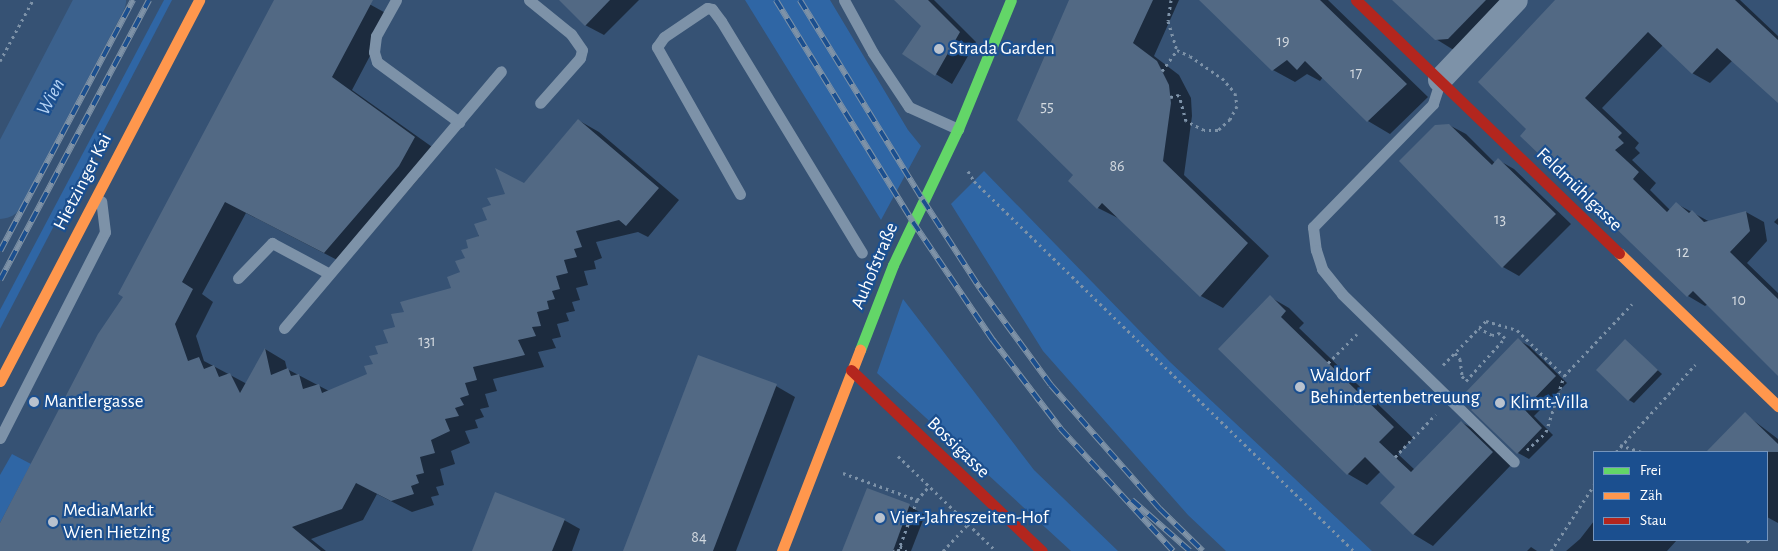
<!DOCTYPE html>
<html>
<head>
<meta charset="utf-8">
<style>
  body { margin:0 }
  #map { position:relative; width:1778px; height:551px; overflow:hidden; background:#365274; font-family:"Alegreya Sans",sans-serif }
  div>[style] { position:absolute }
  .green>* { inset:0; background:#2f66a5 }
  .shadow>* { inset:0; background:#0007 }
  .river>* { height:50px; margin:-25px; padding:0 25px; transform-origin:25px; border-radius:25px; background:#3b618d }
  .building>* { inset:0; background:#526984 }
  .path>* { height:3px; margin-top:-1.5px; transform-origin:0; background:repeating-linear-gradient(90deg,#7d92a8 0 2.5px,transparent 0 6.5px) }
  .lane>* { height:11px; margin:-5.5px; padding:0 5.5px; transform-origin:5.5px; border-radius:5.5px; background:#7d92a8 }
  .street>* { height:24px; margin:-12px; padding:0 12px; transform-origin:12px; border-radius:12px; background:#7d92a8 }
  .fast>* { height:11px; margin:-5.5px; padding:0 5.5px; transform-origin:5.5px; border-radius:5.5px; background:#63d668 }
  .slow>* { height:11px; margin:-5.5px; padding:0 5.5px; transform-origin:5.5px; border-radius:5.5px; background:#ff974d }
  .jam>* { height:11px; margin:-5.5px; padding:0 5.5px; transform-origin:5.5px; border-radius:5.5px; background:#b3261e }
  .rail>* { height:5.5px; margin-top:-2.75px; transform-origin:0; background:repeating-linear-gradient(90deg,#1b4f8f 0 11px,#7e92a7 0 22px); box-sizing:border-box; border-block:1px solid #7e92a7 }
  .dots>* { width:14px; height:14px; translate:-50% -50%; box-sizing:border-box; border:2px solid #1b4f8f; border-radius:50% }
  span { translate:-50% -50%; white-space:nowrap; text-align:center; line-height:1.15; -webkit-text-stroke:4.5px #1b4f8f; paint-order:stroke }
  .number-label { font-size:16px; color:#d4dae0 }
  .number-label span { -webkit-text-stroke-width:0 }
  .poi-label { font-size:19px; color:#fff }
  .left { translate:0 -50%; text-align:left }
  .street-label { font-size:19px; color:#fff }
  .water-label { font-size:20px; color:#b5d3f5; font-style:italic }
  .legend { position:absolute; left:1593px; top:451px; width:175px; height:90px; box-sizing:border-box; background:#1b4f8f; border:1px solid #7695bc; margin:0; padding:6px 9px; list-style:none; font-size:15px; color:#fff }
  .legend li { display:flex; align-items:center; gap:10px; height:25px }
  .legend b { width:25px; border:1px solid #7695bc }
</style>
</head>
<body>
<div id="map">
  <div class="green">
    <div style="clip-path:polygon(164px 0,172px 0,0 329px,0 310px)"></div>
    <div style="clip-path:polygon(745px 0,830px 0,908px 130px,921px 146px,881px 220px)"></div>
    <div style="clip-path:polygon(984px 171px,1170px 362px,1372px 551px,1226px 551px,1188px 515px,1043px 351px,951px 204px)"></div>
    <div style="clip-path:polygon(903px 299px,1034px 470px,1118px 551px,1071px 551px,877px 373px)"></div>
    <div style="clip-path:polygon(12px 454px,31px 464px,0 523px,0 475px)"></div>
  </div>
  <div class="shadow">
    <div style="clip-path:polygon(276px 0,362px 0,391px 16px,352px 90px,435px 149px,419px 178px,345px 264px,246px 213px,202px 294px,213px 302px,196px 336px,204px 361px,247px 384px,265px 349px,285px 361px,287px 369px,329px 391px,368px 375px,406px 313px,453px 289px,470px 248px,489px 221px,492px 206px,524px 184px,578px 120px,599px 132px,679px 200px,648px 237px,638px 232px,596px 242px,602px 258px,594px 261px,596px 269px,584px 271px,588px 285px,576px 288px,580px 300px,572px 302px,575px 311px,566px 313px,569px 321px,557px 324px,561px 337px,552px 339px,556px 348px,538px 352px,544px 367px,493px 379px,497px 391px,485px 394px,489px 407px,480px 409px,484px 417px,475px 420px,478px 428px,465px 431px,470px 443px,451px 451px,455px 464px,440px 469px,444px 485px,436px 487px,439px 495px,431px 497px,434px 505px,412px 512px,377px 494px,363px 520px,311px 539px,326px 551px,0 551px,0 525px,125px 297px)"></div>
    <div style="clip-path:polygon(561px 0,639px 0,604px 35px,585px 25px)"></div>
    <div style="clip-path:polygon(896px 0,934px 0,976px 42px,952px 84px,903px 54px,922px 26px)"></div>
    <div style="clip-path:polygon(1071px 0,1179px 0,1154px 56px,1179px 75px,1191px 98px,1192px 116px,1184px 175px,1269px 256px,1223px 308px,1201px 296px,1120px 219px,1098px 208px,1075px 175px)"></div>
    <div style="clip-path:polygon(1212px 0,1328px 0,1428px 97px,1390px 134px,1368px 121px,1323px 77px,1320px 81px,1307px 74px,1295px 82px,1273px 70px)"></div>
    <div style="clip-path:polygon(1395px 0,1510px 0,1464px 48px,1452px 49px,1436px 39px)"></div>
    <div style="clip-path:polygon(1557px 0,1740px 0,1778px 36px,1778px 101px,1733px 60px,1710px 83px,1692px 73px,1663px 45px,1602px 108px,1639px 143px,1635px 148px,1640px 153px,1632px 160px,1656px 183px,1650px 190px,1670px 210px,1677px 204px,1710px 222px,1746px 212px,1764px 222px,1767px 241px,1747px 263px,1778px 293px,1778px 375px,1708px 304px,1705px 306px,1688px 296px,1528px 129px)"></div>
    <div style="clip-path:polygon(1449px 125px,1466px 134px,1495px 163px,1498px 160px,1514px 169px,1571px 224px,1519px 276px,1503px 267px,1401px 161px)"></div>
    <div style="clip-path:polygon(1778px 218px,1778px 225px,1774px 222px)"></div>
    <div style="clip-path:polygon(1270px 297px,1289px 308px,1304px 323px,1299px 328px,1413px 438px,1398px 454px,1415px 470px,1461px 422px,1481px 433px,1512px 464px,1433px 546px,1413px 534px,1397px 487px,1381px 471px,1367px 485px,1348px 474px)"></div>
    <div style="clip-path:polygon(1518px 340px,1529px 346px,1567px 383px,1534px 416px,1553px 435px,1529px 459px,1518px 453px)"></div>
    <div style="clip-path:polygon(1625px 341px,1662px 374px,1634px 403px,1629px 400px)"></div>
    <div style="clip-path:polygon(776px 386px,795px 397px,736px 551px,624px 551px)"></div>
    <div style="clip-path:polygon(1745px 414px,1778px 439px,1778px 523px,1767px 517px,1767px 452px,1708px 452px)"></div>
    <div style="clip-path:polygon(909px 506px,925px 515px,911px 551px,844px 551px)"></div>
    <div style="clip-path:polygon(564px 520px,580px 529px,572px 551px,474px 551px)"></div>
    <div style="clip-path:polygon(1594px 521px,1594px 540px,1677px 540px,1667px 551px,1566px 551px,1580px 539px)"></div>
    <div style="clip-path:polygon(1531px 547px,1537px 551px,1527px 551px)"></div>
  </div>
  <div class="river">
    <div style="left:0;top:194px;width:219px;rotate:-62.5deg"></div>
  </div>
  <div class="building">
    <div style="clip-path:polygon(274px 0,373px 0,332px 77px,415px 137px,399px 166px,324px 253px,225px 202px,182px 282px,193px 289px,175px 324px,188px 361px,199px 357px,204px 369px,214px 365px,219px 377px,230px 373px,240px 393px,265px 348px,271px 375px,288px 368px,291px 376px,299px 374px,303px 389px,319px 384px,322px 393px,367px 374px,364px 366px,373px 364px,369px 356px,378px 354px,375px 346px,388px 343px,383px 330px,395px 327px,391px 314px,404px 312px,400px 302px,451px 288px,447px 277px,460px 272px,455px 261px,465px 258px,461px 250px,468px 248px,466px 240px,479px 236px,474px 224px,487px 220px,482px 208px,491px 205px,487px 198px,505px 194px,495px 168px,524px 183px,578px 119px,659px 188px,626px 226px,619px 220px,576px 231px,582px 247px,574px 249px,577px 257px,564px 260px,568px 273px,556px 276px,560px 289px,552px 291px,555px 299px,547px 301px,549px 309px,537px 312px,541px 326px,532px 327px,536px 336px,518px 340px,525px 355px,473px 367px,477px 380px,465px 383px,469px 395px,460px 398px,464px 405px,455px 408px,459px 416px,445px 419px,450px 431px,431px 440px,435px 453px,420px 457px,424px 473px,416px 475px,419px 483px,411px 486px,414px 494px,391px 501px,356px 483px,342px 509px,292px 527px,321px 551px,0 551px,0 523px,98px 334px,123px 297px,118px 294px)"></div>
    <div style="clip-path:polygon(559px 0,610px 0,585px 26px)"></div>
    <div style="clip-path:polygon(894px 0,928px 0,960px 32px,935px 76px,902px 54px,921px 26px)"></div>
    <div style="clip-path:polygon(1069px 0,1153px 0,1133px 43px,1157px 61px,1169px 85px,1171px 103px,1163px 161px,1248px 243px,1200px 297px,1102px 203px,1097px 209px,1068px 181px,1073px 175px,1017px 120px)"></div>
    <div style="clip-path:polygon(1199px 0,1320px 0,1407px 84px,1367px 122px,1305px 61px,1297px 70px,1287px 60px,1272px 71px)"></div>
    <div style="clip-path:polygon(1392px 0,1486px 0,1448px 39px,1435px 40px)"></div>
    <div style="clip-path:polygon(1555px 0,1735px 0,1778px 40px,1778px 103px,1717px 48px,1692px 74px,1648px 32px,1585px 98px,1622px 133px,1618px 137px,1624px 143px,1615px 150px,1639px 172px,1633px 179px,1667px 212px,1676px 202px,1689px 213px,1692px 210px,1704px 222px,1746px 211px,1750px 231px,1730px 252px,1778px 299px,1778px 376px,1693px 291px,1687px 297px,1520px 136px,1526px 129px,1478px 82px)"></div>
    <div style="clip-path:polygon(1449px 124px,1492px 165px,1498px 158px,1556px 214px,1502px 268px,1399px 161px,1435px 125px)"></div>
    <div style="clip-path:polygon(1270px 295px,1286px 311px,1281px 317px,1394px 427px,1379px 442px,1411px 472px,1461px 421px,1493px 452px,1413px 535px,1380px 503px,1395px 487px,1365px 457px,1347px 475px,1218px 349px)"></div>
    <div style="clip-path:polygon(1518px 338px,1556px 376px,1524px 409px,1542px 428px,1517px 454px,1471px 410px,1474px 407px,1462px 396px)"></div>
    <div style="clip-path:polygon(1625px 339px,1658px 370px,1628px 401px,1596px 370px)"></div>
    <div style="clip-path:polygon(698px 355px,777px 384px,713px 551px,623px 551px)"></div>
    <div style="clip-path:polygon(1745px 412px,1778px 444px,1778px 452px,1706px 452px)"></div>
    <div style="clip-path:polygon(867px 488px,910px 504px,893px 551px,842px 551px)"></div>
    <div style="clip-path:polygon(495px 492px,565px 519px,552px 551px,472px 551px)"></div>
  </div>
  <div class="path">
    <div style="left:1171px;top:0;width:21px;rotate:98deg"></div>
    <div style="left:1168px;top:21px;width:30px;rotate:73deg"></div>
    <div style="left:0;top:61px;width:69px;rotate:-61.6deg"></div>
    <div style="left:1162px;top:71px;width:26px;rotate:-54deg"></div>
    <div style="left:1177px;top:50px;width:14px;rotate:25deg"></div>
    <div style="left:1190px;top:56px;width:39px;rotate:35deg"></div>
    <div style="left:1222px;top:78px;width:20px;rotate:49deg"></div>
    <div style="left:1235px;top:93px;width:13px;rotate:81deg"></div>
    <div style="left:1237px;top:106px;width:15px;rotate:118deg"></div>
    <div style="left:1230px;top:119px;width:16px;rotate:137deg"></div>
    <div style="left:1218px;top:130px;width:14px;rotate:180deg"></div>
    <div style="left:1204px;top:130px;width:20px;rotate:-153deg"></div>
    <div style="left:1186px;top:121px;width:27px;rotate:-105deg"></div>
    <div style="left:1179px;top:95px;width:9px;rotate:167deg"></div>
    <div style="left:968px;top:171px;width:12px;rotate:59deg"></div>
    <div style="left:974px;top:181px;width:530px;rotate:44.24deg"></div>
    <div style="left:1455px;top:353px;width:8px;rotate:50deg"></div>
    <div style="left:1460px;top:359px;width:17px;rotate:83deg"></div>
    <div style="left:1462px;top:376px;width:6px;rotate:51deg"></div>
    <div style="left:1466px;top:381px;width:58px;rotate:-47.8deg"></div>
    <div style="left:1505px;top:338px;width:7px;rotate:-135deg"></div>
    <div style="left:1500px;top:333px;width:8px;rotate:166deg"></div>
    <div style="left:1492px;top:335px;width:15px;rotate:-152deg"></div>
    <div style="left:1328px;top:363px;width:41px;rotate:-45deg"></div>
    <div style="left:1443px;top:365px;width:62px;rotate:-45.7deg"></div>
    <div style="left:1486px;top:321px;width:32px;rotate:16deg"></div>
    <div style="left:1517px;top:330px;width:66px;rotate:44.4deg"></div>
    <div style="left:1620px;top:445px;width:22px;rotate:18deg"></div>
    <div style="left:1527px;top:450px;width:26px;rotate:-43deg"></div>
    <div style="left:1546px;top:432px;width:59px;rotate:-72.2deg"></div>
    <div style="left:1564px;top:376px;width:99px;rotate:-46.6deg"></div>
    <div style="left:1616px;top:452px;width:118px;rotate:-47.8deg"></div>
    <div style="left:898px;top:456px;width:136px;rotate:44.1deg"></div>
    <div style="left:1395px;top:457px;width:59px;rotate:-46.4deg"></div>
    <div style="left:843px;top:473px;width:79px;rotate:20deg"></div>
    <div style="left:917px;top:500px;width:49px;rotate:110.3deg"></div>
    <div style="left:917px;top:500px;width:18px;rotate:-49deg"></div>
    <div style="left:1747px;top:540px;width:3px;rotate:45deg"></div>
    <div style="left:893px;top:550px;width:1px;rotate:45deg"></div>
    <div style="left:898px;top:551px;width:5px;rotate:-68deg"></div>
    <div style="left:900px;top:546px;width:8px;rotate:40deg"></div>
    <div style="left:943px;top:551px;width:37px;rotate:-47deg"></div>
    <div style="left:1551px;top:551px;width:79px;rotate:-56.9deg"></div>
  </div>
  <div class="lane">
    <div style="left:396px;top:0;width:41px;rotate:119.1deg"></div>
    <div style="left:376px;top:36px;width:16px;rotate:97deg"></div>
    <div style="left:374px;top:52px;width:10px;rotate:73deg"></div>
    <div style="left:377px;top:62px;width:102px;rotate:36.2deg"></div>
    <div style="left:529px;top:0;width:54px;rotate:39deg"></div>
    <div style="left:571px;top:34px;width:19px;rotate:55deg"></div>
    <div style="left:582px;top:50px;width:8px;rotate:104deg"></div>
    <div style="left:580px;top:58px;width:60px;rotate:131.6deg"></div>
    <div style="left:844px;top:0;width:60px;rotate:61.3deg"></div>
    <div style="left:873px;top:53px;width:65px;rotate:56.3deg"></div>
    <div style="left:909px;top:107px;width:54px;rotate:24.2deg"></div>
    <div style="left:1440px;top:82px;width:23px;rotate:108deg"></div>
    <div style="left:1433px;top:104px;width:172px;rotate:134.3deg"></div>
    <div style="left:1313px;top:227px;width:23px;rotate:83deg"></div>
    <div style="left:1316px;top:250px;width:20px;rotate:72deg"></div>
    <div style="left:1322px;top:269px;width:32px;rotate:51deg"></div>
    <div style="left:1342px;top:294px;width:240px;rotate:44.3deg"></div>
    <div style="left:740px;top:194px;width:169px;rotate:-119.5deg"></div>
    <div style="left:657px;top:47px;width:12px;rotate:-55deg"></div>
    <div style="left:664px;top:37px;width:52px;rotate:-34deg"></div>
    <div style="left:707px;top:8px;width:5px;rotate:11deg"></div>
    <div style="left:712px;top:9px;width:15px;rotate:53deg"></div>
    <div style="left:721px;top:21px;width:271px;rotate:58.7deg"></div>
    <div style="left:238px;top:278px;width:49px;rotate:-45.8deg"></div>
    <div style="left:272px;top:243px;width:64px;rotate:28.2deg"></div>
    <div style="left:284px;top:328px;width:336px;rotate:-49.8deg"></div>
    <div style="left:0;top:438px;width:231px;rotate:-63deg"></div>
    <div style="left:105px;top:232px;width:31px;rotate:-97deg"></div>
  </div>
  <div class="street">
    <div style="left:1440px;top:80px;width:110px;rotate:-46.5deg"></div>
  </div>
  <div class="fast">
    <div style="left:860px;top:350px;width:91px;rotate:-68.8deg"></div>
    <div style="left:893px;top:265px;width:151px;rotate:-64.5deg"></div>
    <div style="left:958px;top:129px;width:139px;rotate:-67.7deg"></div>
  </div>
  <div class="slow">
    <div style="left:1619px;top:253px;width:221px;rotate:43.9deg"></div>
    <div style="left:0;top:381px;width:430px;rotate:-62.4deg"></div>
    <div style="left:782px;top:551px;width:216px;rotate:-68.8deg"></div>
  </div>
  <div class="jam">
    <div style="left:1356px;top:0;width:365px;rotate:43.9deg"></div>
    <div style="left:851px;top:370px;width:263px;rotate:43.5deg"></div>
  </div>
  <div class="rail">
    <div style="left:776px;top:0;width:261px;rotate:58.3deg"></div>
    <div style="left:913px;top:222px;width:143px;rotate:55.9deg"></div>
    <div style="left:993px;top:340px;width:112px;rotate:52.6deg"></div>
    <div style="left:1061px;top:429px;width:166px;rotate:47.4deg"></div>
    <div style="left:800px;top:0;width:235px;rotate:58.4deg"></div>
    <div style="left:923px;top:200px;width:105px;rotate:57.1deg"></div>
    <div style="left:980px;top:288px;width:120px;rotate:53.8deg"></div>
    <div style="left:1051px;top:385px;width:165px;rotate:48.7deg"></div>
    <div style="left:1160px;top:509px;width:60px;rotate:44.3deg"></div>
    <div style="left:0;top:251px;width:284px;rotate:-62.1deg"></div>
    <div style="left:0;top:280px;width:317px;rotate:-62deg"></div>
    <div style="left:1132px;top:500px;width:77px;rotate:41.3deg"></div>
  </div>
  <div class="dots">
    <div style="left:939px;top:49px;background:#b9c2ce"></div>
    <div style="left:1300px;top:387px;background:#b9c2ce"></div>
    <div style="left:34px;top:402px;background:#b9c2ce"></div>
    <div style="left:1500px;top:403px;background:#b9c2ce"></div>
    <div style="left:880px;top:518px;background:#b9c2ce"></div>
    <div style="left:53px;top:522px;background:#b9c2ce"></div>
  </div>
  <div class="number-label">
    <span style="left:1283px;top:41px">19</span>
    <span style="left:1356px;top:73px">17</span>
    <span style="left:1047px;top:106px">55</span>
    <span style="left:1117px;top:166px">86</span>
    <span style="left:1500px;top:219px">13</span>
    <span style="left:1683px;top:252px">12</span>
    <span style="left:1739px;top:300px">10</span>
    <span style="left:427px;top:341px">131</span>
    <span style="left:699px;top:537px">84</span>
  </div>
  <div class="poi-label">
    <span class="left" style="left:949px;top:49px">Strada Garden</span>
    <span class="left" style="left:1310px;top:387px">Waldorf<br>Behindertenbetreuung</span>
    <span class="left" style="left:44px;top:402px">Mantlergasse</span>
    <span class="left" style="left:1510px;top:403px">Klimt-Villa</span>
    <span class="left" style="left:63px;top:522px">MediaMarkt<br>Wien Hietzing</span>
    <span class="left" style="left:890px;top:518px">Vier-Jahreszeiten-Hof</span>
  </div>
  <div class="street-label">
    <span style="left:83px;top:182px;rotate:-63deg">Hietzinger Kai</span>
    <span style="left:1579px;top:190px;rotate:44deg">Feldmühlgasse</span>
    <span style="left:875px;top:266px;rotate:-67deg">Auhofstraße</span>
    <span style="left:958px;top:448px;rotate:44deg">Bossigasse</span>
  </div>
  <div class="water-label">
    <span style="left:51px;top:97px;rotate:-62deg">Wien</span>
  </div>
  <ul class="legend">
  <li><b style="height:6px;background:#63d668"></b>Frei</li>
  <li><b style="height:6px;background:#ff974d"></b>Zäh</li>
  <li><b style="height:6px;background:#b3261e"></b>Stau</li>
  </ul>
</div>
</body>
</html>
